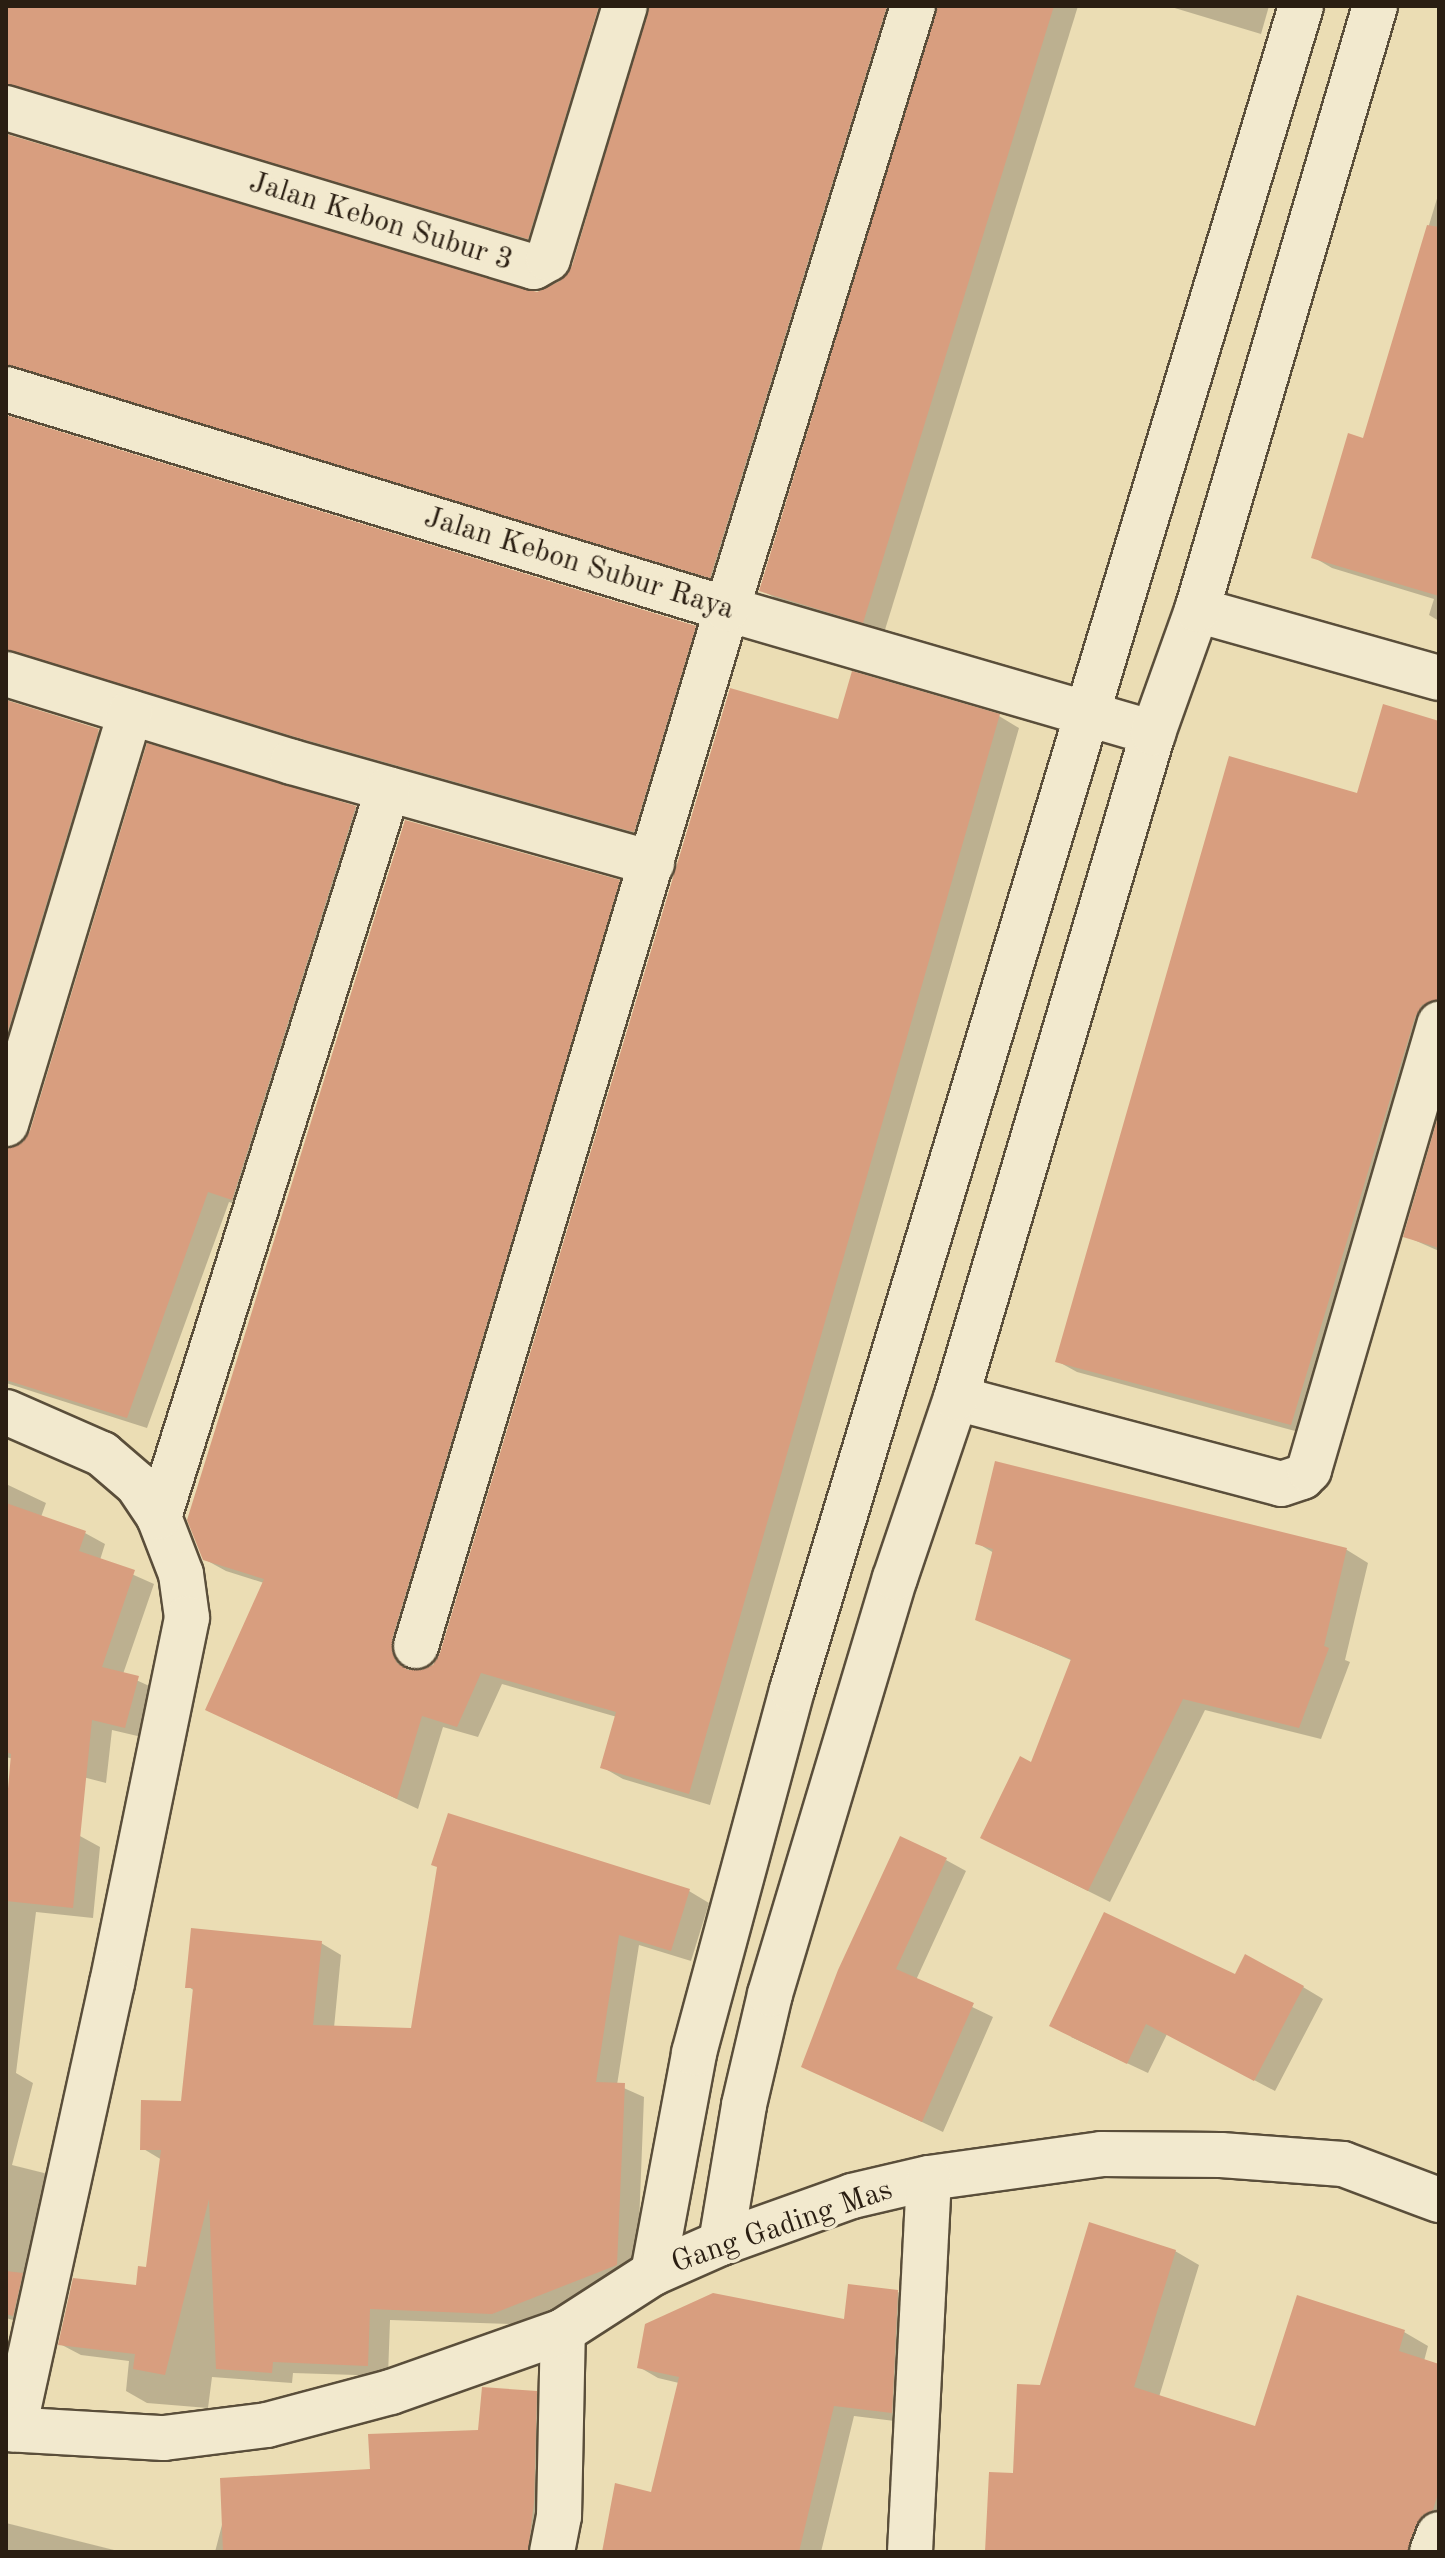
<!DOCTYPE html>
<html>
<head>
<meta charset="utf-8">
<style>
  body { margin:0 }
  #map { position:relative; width:1445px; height:2558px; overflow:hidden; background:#ebddb4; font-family:"Old Standard TT",serif }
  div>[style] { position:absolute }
  .shadow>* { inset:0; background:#0003 }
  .building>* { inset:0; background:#d89e7f }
  .roads { filter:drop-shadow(2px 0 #5a4e3a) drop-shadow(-2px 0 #5a4e3a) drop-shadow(0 2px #5a4e3a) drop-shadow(0 -2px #5a4e3a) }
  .minor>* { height:44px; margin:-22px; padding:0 22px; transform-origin:22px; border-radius:22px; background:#f2e9ce }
  .tertiary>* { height:44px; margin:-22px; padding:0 22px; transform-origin:22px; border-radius:22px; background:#f2e9ce }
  span { translate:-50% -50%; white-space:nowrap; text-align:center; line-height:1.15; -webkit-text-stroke:7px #f2e9ce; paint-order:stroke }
  .street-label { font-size:30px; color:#2a1e12 }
  .frame { position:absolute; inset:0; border:8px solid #2a1e12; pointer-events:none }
</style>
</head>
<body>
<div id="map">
  <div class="shadow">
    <div style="clip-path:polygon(6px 6px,572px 6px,588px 40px,608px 52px,548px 249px,6px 106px)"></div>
    <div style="clip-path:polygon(653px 6px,912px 6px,731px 588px,6px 387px,6px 135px,538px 294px,562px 282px,574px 267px)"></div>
    <div style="clip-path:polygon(939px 6px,1078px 6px,884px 633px,781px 601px,761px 590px)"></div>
    <div style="clip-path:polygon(1168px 6px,1269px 6px,1261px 34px)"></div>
    <div style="clip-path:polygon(1439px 192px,1439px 621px,1429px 615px,1434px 599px,1332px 568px,1313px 557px,1364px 440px)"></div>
    <div style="clip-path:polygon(6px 416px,695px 628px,715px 639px,654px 842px,321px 749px,39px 662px,6px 646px)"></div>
    <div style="clip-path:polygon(6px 702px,98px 731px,118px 742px,6px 1115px)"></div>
    <div style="clip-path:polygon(999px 716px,1019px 728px,710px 1805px,623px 1779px,602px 1767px,617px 1717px,502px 1684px,478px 1737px,443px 1727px,418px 1809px,207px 1710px,264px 1583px,226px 1571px,204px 1559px,619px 882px,640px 894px,412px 1666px,416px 1672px,435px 1665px,839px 722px)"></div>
    <div style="clip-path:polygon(1439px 723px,1439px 1020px,1310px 1435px,1077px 1372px,1057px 1361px,1358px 796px)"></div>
    <div style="clip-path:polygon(148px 746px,356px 808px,376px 819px,253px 1210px,229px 1202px,147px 1428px,6px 1383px,6px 1150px,25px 1143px,32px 1132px)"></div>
    <div style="clip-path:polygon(1439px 1120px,1439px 1251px,1405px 1236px)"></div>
    <div style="clip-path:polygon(996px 1463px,1347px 1550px,1368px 1563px,1345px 1660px,1350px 1662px,1321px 1739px,1205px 1710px,1110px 1902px,1004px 1849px,1032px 1765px,1073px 1661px,977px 1619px,994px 1553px,977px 1543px)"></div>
    <div style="clip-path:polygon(6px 1484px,46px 1503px,41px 1517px,85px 1533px,105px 1544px,100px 1560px,154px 1584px,123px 1674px,158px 1690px,146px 1738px,112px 1730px,106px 1783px,6px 1757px)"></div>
    <div style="clip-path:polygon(6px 1829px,80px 1836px,100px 1847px,93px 1918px,36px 1912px,16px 2073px,33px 2083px,12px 2165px,44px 2173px,64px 2185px,33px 2326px,6px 2318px)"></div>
    <div style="clip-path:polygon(946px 1860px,966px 1871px,916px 1980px,993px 2017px,943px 2132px,804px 2066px)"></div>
    <div style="clip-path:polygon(689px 1891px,709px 1903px,691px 1961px,639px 1945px,617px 2085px,644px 2097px,637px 2276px,513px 2324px,390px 2320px,388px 2376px,293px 2373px,292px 2383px,212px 2377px,208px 2408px,147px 2403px,126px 2391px,129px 2361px,81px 2355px,60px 2344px,137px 2288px,148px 2269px,162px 2160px,142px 2148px,182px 2103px,195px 1991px,187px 1986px,321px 1943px,341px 1955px,334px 2028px,413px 2030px)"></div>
    <div style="clip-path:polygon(1236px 1976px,1303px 1987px,1323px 1999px,1275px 2091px,1167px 2034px,1148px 2073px,1071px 2037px)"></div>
    <div style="clip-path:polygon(1175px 2251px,1199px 2265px,1159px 2397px,1256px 2429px,1404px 2332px,1428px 2346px,1424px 2361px,1439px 2366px,1439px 2545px,1435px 2552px,987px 2552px,1041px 2387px)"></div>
    <div style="clip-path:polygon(898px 2292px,917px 2304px,911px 2423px,854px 2416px,821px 2552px,610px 2552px,653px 2494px,679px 2383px,658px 2378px,639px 2367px,845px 2321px)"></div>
    <div style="clip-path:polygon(536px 2393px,556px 2405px,547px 2552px,215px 2552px,224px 2517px,372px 2471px,480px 2432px)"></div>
    <div style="clip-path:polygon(6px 2523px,122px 2552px,6px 2552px)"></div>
  </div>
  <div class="building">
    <div style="clip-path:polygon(6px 6px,599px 6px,528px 239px,6px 84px)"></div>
    <div style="clip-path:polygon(649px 6px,887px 6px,710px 578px,6px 365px,6px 134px,537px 292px,560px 281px,572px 266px)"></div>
    <div style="clip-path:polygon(937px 6px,1054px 6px,863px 623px,759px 591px)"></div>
    <div style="clip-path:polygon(1427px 225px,1439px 227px,1439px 596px,1311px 558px,1348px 433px,1363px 438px)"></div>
    <div style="clip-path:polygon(6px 415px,696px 626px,634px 832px,299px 738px,6px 650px)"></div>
    <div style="clip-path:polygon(852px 671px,1000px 714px,689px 1794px,600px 1768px,616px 1712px,481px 1673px,457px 1727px,422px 1716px,397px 1799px,205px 1710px,264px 1579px,203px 1560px,187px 1520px,405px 820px,620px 880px,392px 1639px,392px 1651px,397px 1663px,408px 1670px,421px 1670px,433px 1665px,440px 1653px,730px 688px,838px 719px)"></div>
    <div style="clip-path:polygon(6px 700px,99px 729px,6px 1037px)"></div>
    <div style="clip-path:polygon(1383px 704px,1439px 721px,1439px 1000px,1422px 1005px,1415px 1017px,1291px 1425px,1055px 1362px,1229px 756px,1357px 793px)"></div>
    <div style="clip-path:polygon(147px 743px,356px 806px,232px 1200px,208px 1192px,127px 1418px,6px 1380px,6px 1148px,22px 1143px,30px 1131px)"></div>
    <div style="clip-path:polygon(1439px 1113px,1439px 1248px,1403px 1237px)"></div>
    <div style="clip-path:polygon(995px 1461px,1347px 1548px,1324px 1646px,1329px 1648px,1299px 1728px,1183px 1699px,1088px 1891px,980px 1838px,1020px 1756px,1031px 1762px,1071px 1659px,975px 1620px,993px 1549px,975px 1544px)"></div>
    <div style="clip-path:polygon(6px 1503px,86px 1531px,79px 1551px,135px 1570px,102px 1667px,139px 1676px,125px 1728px,92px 1720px,73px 1908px,6px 1901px,6px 1812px,11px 1754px,6px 1752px)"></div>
    <div style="clip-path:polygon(448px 1813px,690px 1889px,671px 1951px,619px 1935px,596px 2082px,625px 2083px,617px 2265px,492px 2314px,370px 2309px,368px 2366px,273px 2362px,272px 2373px,216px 2369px,209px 2199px,165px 2375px,133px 2369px,135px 2354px,58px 2345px,73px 2278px,136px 2285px,138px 2266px,146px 2267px,161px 2150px,140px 2150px,141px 2100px,181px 2101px,193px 1988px,185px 1988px,191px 1928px,322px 1941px,313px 2025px,411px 2028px,437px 1867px,431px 1865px)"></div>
    <div style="clip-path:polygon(900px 1836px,947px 1858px,896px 1969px,974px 2003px,922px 2122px,801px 2067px,838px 1970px)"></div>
    <div style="clip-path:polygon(1104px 1912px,1235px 1974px,1245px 1954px,1304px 1986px,1254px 2081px,1146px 2024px,1127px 2064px,1049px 2026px)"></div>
    <div style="clip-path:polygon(1089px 2222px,1176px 2250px,1134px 2387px,1255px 2426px,1297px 2295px,1405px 2330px,1399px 2351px,1439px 2364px,1439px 2490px,1433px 2510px,1423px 2515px,1416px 2525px,1408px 2552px,985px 2552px,989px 2472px,1013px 2473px,1017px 2384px,1040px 2385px)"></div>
    <div style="clip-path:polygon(6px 2271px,23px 2273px,13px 2316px,6px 2314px)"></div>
    <div style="clip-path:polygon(848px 2284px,898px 2290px,892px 2413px,834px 2406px,799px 2552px,602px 2552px,615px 2483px,651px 2492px,679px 2377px,637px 2368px,645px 2324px,713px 2293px,844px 2319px)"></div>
    <div style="clip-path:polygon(482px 2387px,537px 2391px,534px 2502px,528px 2552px,223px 2552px,220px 2478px,370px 2469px,368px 2434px,478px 2430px)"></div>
  </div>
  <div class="roads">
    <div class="minor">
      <div style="left:6px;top:108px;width:551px;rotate:16.76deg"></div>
      <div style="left:534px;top:267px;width:16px;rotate:-30deg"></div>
      <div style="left:548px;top:259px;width:264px;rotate:-73.1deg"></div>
      <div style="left:6px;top:389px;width:754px;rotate:16.97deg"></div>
      <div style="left:727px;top:609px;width:444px;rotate:16.2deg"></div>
      <div style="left:1197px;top:610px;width:251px;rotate:15.7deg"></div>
      <div style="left:6px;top:674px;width:299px;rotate:17.1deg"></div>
      <div style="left:292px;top:762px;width:374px;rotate:15.7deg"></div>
      <div style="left:6px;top:1124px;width:430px;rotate:-73.2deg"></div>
      <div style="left:956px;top:1398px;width:336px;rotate:14.8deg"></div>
      <div style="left:1281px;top:1484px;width:22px;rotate:-18deg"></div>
      <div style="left:1302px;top:1477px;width:10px;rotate:-45deg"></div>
      <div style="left:1309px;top:1470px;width:465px;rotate:-73.7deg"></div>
      <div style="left:6px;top:1412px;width:105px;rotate:23.6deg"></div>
      <div style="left:102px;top:1454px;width:46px;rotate:40.6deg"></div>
      <div style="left:137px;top:1484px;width:40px;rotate:56deg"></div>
      <div style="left:159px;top:1517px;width:61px;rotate:68.9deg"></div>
      <div style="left:181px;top:1574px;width:44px;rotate:82.2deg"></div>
      <div style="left:187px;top:1618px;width:373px;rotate:101.6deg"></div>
      <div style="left:112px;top:1983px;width:457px;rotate:102.4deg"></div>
      <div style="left:159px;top:1517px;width:763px;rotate:-72.54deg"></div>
      <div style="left:416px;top:1646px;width:1083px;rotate:-73.31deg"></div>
      <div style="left:727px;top:609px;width:631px;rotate:-72.86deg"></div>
      <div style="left:721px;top:2243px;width:139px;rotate:-19.7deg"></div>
      <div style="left:852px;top:2196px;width:79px;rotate:-13.2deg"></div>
      <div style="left:929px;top:2178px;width:174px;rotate:-7.9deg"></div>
      <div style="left:1101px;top:2154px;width:120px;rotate:0.5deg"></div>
      <div style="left:1221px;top:2155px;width:122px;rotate:4.2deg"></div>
      <div style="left:1343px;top:2164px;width:103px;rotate:20.6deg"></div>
      <div style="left:552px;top:2552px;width:37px;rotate:-79deg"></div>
      <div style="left:559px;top:2516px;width:185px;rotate:-88.8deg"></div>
      <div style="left:910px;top:2552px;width:374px;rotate:-87.1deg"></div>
      <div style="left:1432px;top:2552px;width:19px;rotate:-69deg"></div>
    </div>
    <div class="tertiary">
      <div style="left:653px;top:2273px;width:224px;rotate:-79.4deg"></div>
      <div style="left:694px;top:2053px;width:376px;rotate:-74.9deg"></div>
      <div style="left:792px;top:1690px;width:1759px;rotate:-73.18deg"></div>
      <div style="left:6px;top:2429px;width:158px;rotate:3.3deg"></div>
      <div style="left:164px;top:2438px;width:104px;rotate:-7.2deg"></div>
      <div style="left:267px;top:2425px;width:128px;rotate:-14.9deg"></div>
      <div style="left:391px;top:2392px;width:182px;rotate:-19.5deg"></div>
      <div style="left:563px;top:2331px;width:107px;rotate:-32.8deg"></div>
      <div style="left:653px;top:2273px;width:74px;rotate:-23.8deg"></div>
      <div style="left:721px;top:2243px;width:140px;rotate:-80.5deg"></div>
      <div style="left:744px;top:2105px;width:114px;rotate:-76.8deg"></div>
      <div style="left:770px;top:1994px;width:434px;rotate:-73.3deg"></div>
      <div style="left:895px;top:1578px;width:190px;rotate:-71.3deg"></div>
      <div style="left:956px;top:1398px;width:694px;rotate:-73.5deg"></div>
      <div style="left:1153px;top:733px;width:131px;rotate:-70.3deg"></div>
      <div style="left:1197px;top:610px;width:630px;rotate:-73.58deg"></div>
    </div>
  </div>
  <div class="street-label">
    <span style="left:381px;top:222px;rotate:17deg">Jalan Kebon Subur 3</span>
    <span style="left:579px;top:564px;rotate:17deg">Jalan Kebon Subur Raya</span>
    <span style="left:782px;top:2227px;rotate:-19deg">Gang Gading Mas</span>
  </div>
  <div class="frame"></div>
</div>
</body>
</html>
